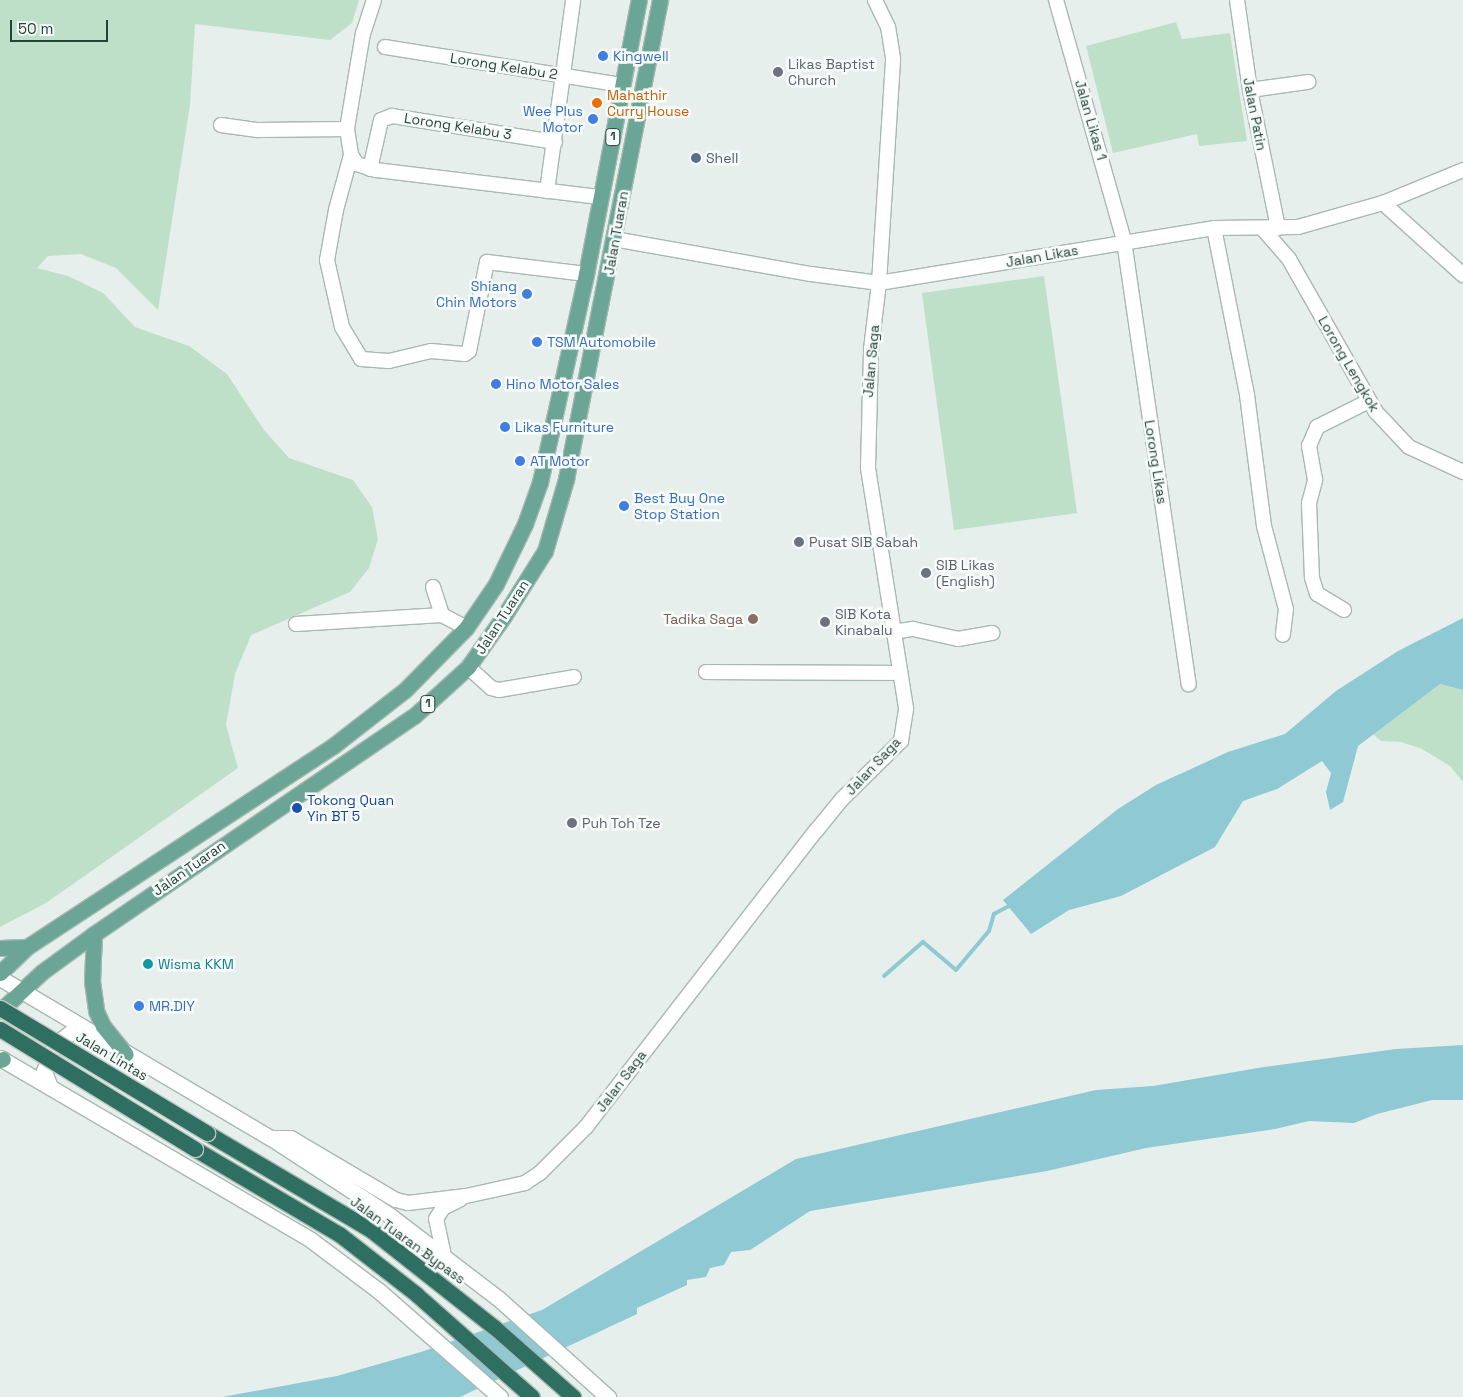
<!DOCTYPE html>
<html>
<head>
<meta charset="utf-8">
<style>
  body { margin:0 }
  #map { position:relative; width:1463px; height:1397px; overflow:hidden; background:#e6efeb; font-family:"Space Grotesk",sans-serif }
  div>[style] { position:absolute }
  .green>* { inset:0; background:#bfe0c8 }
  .water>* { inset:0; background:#8ec9d4 }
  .stream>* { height:4px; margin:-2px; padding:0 2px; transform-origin:2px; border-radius:2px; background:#8ec9d4 }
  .roads { filter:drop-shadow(1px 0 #a8b8b2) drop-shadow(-1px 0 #a8b8b2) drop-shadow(0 1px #a8b8b2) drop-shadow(0 -1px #a8b8b2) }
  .street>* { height:14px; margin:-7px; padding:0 7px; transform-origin:7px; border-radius:7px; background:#fff }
  .secondary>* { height:15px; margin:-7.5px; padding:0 7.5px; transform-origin:7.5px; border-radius:7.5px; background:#fff }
  .primary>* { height:15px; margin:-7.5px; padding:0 7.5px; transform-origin:7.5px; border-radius:7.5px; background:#6aa596 }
  .highway>* { height:15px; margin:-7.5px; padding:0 7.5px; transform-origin:7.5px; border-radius:7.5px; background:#2f6f62 }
  .bridges { filter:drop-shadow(1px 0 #c2cac8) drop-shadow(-1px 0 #c2cac8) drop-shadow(0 1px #c2cac8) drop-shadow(0 -1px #c2cac8) }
  .highway-bridge>* { height:15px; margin:-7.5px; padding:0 7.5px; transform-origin:7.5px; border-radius:7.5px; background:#2f6f62 }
  .dots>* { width:14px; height:14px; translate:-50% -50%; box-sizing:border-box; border:2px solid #f7fbf9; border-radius:50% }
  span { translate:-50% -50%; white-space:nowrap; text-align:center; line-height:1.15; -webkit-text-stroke:5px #f7fbf9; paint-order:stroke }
  .shield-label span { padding:1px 4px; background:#f7fbf9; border:1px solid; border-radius:4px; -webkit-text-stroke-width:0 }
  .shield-label { font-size:12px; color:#24423a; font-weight:700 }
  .shop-label { font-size:14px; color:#366cbe }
  .left { translate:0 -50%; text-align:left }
  .right { translate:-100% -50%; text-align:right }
  .worship-label { font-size:14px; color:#5b616d }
  .street-label { font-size:14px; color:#24423a }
  .food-label { font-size:14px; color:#c56008 }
  .service-label { font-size:14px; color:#4e5e75 }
  .education-label { font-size:14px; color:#785e54 }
  .transit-label { font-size:14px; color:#164399 }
  .culture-label { font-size:14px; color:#0d838f }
  .scale { position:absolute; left:10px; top:20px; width:98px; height:22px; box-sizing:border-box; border:2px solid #24423a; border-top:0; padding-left:6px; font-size:15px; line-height:18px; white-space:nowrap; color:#24423a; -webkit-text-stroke:4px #f7fbf9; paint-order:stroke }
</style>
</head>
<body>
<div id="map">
  <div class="green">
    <div style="clip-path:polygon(0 0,359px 0,352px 23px,330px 40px,195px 24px,190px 105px,158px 310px,116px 268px,81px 254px,48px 256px,37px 268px,68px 276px,103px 293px,135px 327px,189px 346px,227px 374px,264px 430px,289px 458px,353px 480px,372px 507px,378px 539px,369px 568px,350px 592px,251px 635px,235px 674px,226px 725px,238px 768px,46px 903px,0 927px)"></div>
    <div style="clip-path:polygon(1176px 22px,1182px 39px,1230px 33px,1247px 141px,1199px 146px,1197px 134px,1113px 153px,1086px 46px)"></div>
    <div style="clip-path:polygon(1044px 276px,1077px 513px,954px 530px,922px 293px)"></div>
    <div style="clip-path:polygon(1440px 684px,1463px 690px,1463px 782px,1450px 766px,1422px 749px,1401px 742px,1381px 741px,1373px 734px)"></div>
  </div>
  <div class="water">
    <div style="clip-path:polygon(1463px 618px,1463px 690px,1440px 684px,1358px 746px,1343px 802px,1330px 810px,1326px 792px,1331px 773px,1322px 761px,1277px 789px,1243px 801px,1215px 847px,1121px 896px,1069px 910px,1031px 934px,1003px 900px,1118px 809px,1156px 785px,1228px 752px,1285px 734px,1336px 691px,1398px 651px)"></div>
    <div style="clip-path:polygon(1463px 1045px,1463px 1100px,1432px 1100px,1377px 1114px,1354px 1123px,1309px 1121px,1275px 1129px,1146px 1148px,1047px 1171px,810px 1211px,750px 1250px,731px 1252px,724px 1265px,710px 1268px,706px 1277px,687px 1280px,687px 1285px,637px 1308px,637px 1314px,460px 1397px,222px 1397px,337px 1376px,421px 1352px,542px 1310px,796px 1159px,1096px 1090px,1153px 1086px,1264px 1067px,1396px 1049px)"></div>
  </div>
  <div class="stream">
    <div style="left:884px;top:976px;width:52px;rotate:-41.1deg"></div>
    <div style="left:923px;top:942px;width:43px;rotate:40.3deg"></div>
    <div style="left:956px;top:970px;width:51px;rotate:-49.8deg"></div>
    <div style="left:989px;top:931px;width:18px;rotate:-74deg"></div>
    <div style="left:994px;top:914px;width:19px;rotate:-28deg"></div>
  </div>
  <div class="roads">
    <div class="street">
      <div style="left:374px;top:0;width:35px;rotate:108deg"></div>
      <div style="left:363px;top:33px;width:97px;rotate:99.5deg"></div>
      <div style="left:347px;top:129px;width:26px;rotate:81deg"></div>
      <div style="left:351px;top:155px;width:11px;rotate:56deg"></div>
      <div style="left:357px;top:164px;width:20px;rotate:18deg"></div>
      <div style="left:376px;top:170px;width:226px;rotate:6.9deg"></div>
      <div style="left:1056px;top:0;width:250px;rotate:74.2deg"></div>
      <div style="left:1124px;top:241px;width:448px;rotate:81.7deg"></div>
      <div style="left:1237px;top:0;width:91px;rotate:81.8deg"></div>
      <div style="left:1250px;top:90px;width:141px;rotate:78.5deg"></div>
      <div style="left:385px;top:47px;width:240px;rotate:9.1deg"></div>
      <div style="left:1250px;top:90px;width:59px;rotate:-7.9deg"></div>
      <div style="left:221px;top:125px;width:37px;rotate:8deg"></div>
      <div style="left:258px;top:130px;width:89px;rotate:-0.6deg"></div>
      <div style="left:351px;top:155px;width:57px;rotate:105.3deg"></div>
      <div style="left:336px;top:210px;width:51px;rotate:100.2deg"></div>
      <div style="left:327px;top:260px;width:69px;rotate:77.4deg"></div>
      <div style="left:342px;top:327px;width:37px;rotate:59deg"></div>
      <div style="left:361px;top:359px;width:28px;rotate:4deg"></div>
      <div style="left:389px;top:361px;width:43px;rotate:-13.4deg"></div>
      <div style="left:431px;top:351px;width:34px;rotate:5deg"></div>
      <div style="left:465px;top:354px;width:5px;rotate:-37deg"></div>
      <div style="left:469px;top:351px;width:91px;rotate:-78.6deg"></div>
      <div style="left:487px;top:262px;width:100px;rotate:6.9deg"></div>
      <div style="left:370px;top:169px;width:50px;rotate:-77.3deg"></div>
      <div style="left:381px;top:120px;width:12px;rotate:-20deg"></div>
      <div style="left:392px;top:116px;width:165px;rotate:9.1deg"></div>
      <div style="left:547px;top:191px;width:193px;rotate:-82.2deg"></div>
      <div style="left:1383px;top:203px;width:108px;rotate:42deg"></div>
      <div style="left:1214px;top:228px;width:170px;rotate:78.8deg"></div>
      <div style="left:1247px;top:395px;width:132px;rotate:82.6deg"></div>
      <div style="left:1264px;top:526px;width:86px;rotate:75.2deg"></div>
      <div style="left:1286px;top:609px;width:26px;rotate:97deg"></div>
      <div style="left:1262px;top:228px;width:41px;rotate:48.9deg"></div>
      <div style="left:1289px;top:259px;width:176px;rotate:60.4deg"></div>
      <div style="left:1376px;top:412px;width:48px;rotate:46.7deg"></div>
      <div style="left:1409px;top:447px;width:60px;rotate:24.8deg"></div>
      <div style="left:614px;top:239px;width:200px;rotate:10.1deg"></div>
      <div style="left:811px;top:274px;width:69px;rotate:7.5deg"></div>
      <div style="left:879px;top:283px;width:339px;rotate:-9.3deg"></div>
      <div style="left:1214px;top:228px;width:84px;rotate:-0.7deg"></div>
      <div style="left:1298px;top:227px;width:88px;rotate:-15.8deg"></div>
      <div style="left:1383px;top:203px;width:87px;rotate:-22.4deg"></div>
      <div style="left:433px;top:587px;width:29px;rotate:72deg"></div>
      <div style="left:442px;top:615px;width:27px;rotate:28deg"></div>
      <div style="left:1344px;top:610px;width:31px;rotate:-149deg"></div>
      <div style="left:1317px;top:594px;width:17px;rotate:-107deg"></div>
      <div style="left:1312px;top:578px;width:75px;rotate:-92.3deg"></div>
      <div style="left:1309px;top:503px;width:24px;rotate:-75deg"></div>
      <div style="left:1315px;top:480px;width:35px;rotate:-100deg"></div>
      <div style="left:1309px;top:446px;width:21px;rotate:-67deg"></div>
      <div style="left:1317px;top:427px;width:58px;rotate:-26.6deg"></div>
      <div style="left:296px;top:624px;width:146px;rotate:-3.5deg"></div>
      <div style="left:893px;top:632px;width:20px;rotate:-9deg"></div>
      <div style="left:913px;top:629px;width:46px;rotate:12.5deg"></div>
      <div style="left:958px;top:639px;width:35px;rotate:-10deg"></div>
      <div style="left:468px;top:667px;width:31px;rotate:42deg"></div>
      <div style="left:491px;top:688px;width:8px;rotate:14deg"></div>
      <div style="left:499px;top:690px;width:76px;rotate:-9.8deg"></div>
      <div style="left:706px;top:672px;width:194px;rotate:0.3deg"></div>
      <div style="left:271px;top:1138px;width:20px"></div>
      <div style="left:291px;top:1138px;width:122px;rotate:30.6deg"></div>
      <div style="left:396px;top:1200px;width:12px;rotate:14deg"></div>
      <div style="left:408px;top:1203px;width:58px;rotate:-6.9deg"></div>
      <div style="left:466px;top:1196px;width:60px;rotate:-12.4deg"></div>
      <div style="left:525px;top:1183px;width:18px;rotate:-34deg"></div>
      <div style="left:540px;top:1173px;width:65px;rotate:-45deg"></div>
      <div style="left:586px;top:1127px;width:375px;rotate:-52.2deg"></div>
      <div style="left:816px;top:831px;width:41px;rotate:-50.9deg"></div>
      <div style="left:842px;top:799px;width:83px;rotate:-44.5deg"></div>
      <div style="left:901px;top:741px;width:33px;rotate:-81deg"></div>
      <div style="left:906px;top:708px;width:244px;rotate:-99deg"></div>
      <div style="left:868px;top:467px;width:118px;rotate:-88.5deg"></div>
      <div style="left:871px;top:349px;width:66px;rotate:-83.1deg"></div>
      <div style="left:879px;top:283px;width:225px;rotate:-86.4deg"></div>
      <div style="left:893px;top:58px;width:31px;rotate:-99deg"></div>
      <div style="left:888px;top:27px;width:30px;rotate:-116deg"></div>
      <div style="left:444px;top:1256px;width:38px;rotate:-102deg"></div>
      <div style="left:436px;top:1219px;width:13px;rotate:-58deg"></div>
      <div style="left:443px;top:1208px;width:20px;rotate:-27deg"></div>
    </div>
    <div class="secondary">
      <div style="left:0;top:978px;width:315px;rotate:30.6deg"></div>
      <div style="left:271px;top:1138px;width:141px;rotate:33.1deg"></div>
      <div style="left:389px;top:1215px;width:138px;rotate:37.4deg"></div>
      <div style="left:499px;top:1299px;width:147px;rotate:42deg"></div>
      <div style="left:0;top:1058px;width:360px;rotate:30.3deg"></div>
      <div style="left:311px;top:1240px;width:85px;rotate:36.9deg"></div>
      <div style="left:379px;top:1291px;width:161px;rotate:41.2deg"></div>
      <div style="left:50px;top:1087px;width:17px;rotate:-111deg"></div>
      <div style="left:44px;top:1071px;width:28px;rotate:-69deg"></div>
      <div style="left:54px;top:1045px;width:20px;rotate:-37deg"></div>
      <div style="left:70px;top:1033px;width:16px;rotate:-11deg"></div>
    </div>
    <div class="primary">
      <div style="left:94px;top:934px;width:47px;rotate:92.4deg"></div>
      <div style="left:92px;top:981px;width:30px;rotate:82deg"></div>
      <div style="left:96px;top:1011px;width:17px;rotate:65deg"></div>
      <div style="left:103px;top:1026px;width:36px;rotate:51deg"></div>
      <div style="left:0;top:948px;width:27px;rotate:-2deg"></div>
      <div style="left:0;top:973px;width:37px;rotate:-44deg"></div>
      <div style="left:27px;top:947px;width:366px;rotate:-33.3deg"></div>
      <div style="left:333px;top:746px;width:91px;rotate:-37.9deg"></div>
      <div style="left:405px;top:690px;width:87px;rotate:-45.5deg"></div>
      <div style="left:466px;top:628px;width:53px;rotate:-55.7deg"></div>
      <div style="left:496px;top:584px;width:67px;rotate:-64.2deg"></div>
      <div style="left:525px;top:524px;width:45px;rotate:-70.3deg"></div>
      <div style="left:540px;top:482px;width:213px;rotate:-77.5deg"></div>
      <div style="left:586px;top:274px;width:279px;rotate:-79.1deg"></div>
      <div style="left:0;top:1011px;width:57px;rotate:-42.9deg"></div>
      <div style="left:42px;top:972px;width:64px;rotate:-36.2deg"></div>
      <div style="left:94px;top:934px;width:387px;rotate:-34.3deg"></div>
      <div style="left:414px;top:716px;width:73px;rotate:-42.2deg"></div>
      <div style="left:468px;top:667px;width:62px;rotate:-54.8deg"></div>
      <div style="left:504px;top:616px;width:77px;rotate:-57.8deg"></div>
      <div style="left:545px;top:551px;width:75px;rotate:-73.7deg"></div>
      <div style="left:566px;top:479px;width:488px;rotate:-78.9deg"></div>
      <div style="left:0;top:1060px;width:3px;rotate:-18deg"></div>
    </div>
    <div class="highway">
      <div style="left:207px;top:1133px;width:191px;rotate:30.6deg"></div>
      <div style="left:371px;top:1230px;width:157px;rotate:38.3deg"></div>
      <div style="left:494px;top:1327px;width:106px;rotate:41.5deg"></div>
      <div style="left:195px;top:1149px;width:167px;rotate:30.6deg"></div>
      <div style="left:339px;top:1234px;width:98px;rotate:37.9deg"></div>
      <div style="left:416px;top:1294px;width:155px;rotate:41.6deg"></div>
    </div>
  </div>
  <div class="bridges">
    <div class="highway-bridge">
      <div style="left:0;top:1008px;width:242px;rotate:31.1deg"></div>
      <div style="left:0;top:1029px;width:229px;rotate:31.6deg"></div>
    </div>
  </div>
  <div class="dots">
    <div style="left:603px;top:56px;background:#3f7fe0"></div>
    <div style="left:778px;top:72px;background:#6b7280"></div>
    <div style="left:597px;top:103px;background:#e8710a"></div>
    <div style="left:593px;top:119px;background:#3f7fe0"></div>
    <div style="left:696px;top:158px;background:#5c6f8a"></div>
    <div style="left:527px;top:294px;background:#3f7fe0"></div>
    <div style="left:537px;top:342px;background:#3f7fe0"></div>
    <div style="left:496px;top:384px;background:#3f7fe0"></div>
    <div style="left:505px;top:427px;background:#3f7fe0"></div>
    <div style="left:520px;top:461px;background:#3f7fe0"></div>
    <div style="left:624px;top:506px;background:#3f7fe0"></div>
    <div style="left:799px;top:542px;background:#6b7280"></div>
    <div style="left:926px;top:573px;background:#6b7280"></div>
    <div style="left:753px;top:619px;background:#8d6e63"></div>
    <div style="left:825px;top:622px;background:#6b7280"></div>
    <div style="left:297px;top:808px;background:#1a4fb4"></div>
    <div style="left:572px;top:823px;background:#6b7280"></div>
    <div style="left:148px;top:964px;background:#0f9aa8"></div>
    <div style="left:139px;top:1006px;background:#3f7fe0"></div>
  </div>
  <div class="shield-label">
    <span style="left:613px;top:137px">1</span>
    <span style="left:428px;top:704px">1</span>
  </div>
  <div class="shop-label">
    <span class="left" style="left:613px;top:56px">Kingwell</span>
    <span class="right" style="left:583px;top:119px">Wee Plus<br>Motor</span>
    <span class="right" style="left:517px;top:294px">Shiang<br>Chin Motors</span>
    <span class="left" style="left:547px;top:342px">TSM Automobile</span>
    <span class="left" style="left:506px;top:384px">Hino Motor Sales</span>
    <span class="left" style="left:515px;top:427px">Likas Furniture</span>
    <span class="left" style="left:530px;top:461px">AT Motor</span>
    <span class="left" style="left:634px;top:506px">Best Buy One<br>Stop Station</span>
    <span class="left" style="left:149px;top:1006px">MR.DIY</span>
  </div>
  <div class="worship-label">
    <span class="left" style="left:788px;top:72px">Likas Baptist<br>Church</span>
    <span class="left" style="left:809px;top:542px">Pusat SIB Sabah</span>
    <span class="left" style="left:936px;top:573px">SIB Likas<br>(English)</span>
    <span class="left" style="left:835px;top:622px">SIB Kota<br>Kinabalu</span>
    <span class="left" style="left:582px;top:823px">Puh Toh Tze</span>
  </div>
  <div class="street-label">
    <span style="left:504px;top:66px;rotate:9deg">Lorong Kelabu 2</span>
    <span style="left:1255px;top:114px;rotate:79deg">Jalan Patin</span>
    <span style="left:1091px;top:120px;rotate:74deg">Jalan Likas 1</span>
    <span style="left:458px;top:126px;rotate:9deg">Lorong Kelabu 3</span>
    <span style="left:616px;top:233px;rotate:-80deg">Jalan Tuaran</span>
    <span style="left:1042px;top:256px;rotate:-10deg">Jalan Likas</span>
    <span style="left:871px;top:361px;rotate:-85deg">Jalan Saga</span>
    <span style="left:1349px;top:364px;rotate:60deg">Lorong Lengkok</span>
    <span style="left:1156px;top:462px;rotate:81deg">Lorong Likas</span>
    <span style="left:502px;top:617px;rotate:-57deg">Jalan Tuaran</span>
    <span style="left:873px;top:766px;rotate:-47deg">Jalan Saga</span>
    <span style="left:189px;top:868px;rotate:-35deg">Jalan Tuaran</span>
    <span style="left:112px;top:1056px;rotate:31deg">Jalan Lintas</span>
    <span style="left:621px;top:1081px;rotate:-53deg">Jalan Saga</span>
    <span style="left:408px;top:1240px;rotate:36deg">Jalan Tuaran Bypass</span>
  </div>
  <div class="food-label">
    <span class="left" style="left:607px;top:103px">Mahathir<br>Curry House</span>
  </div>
  <div class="service-label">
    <span class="left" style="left:706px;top:158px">Shell</span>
  </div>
  <div class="education-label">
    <span class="right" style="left:743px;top:619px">Tadika Saga</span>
  </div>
  <div class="transit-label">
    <span class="left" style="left:307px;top:808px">Tokong Quan<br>Yin BT 5</span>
  </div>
  <div class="culture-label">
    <span class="left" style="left:158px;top:964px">Wisma KKM</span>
  </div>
  <div class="scale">50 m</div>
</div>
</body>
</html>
